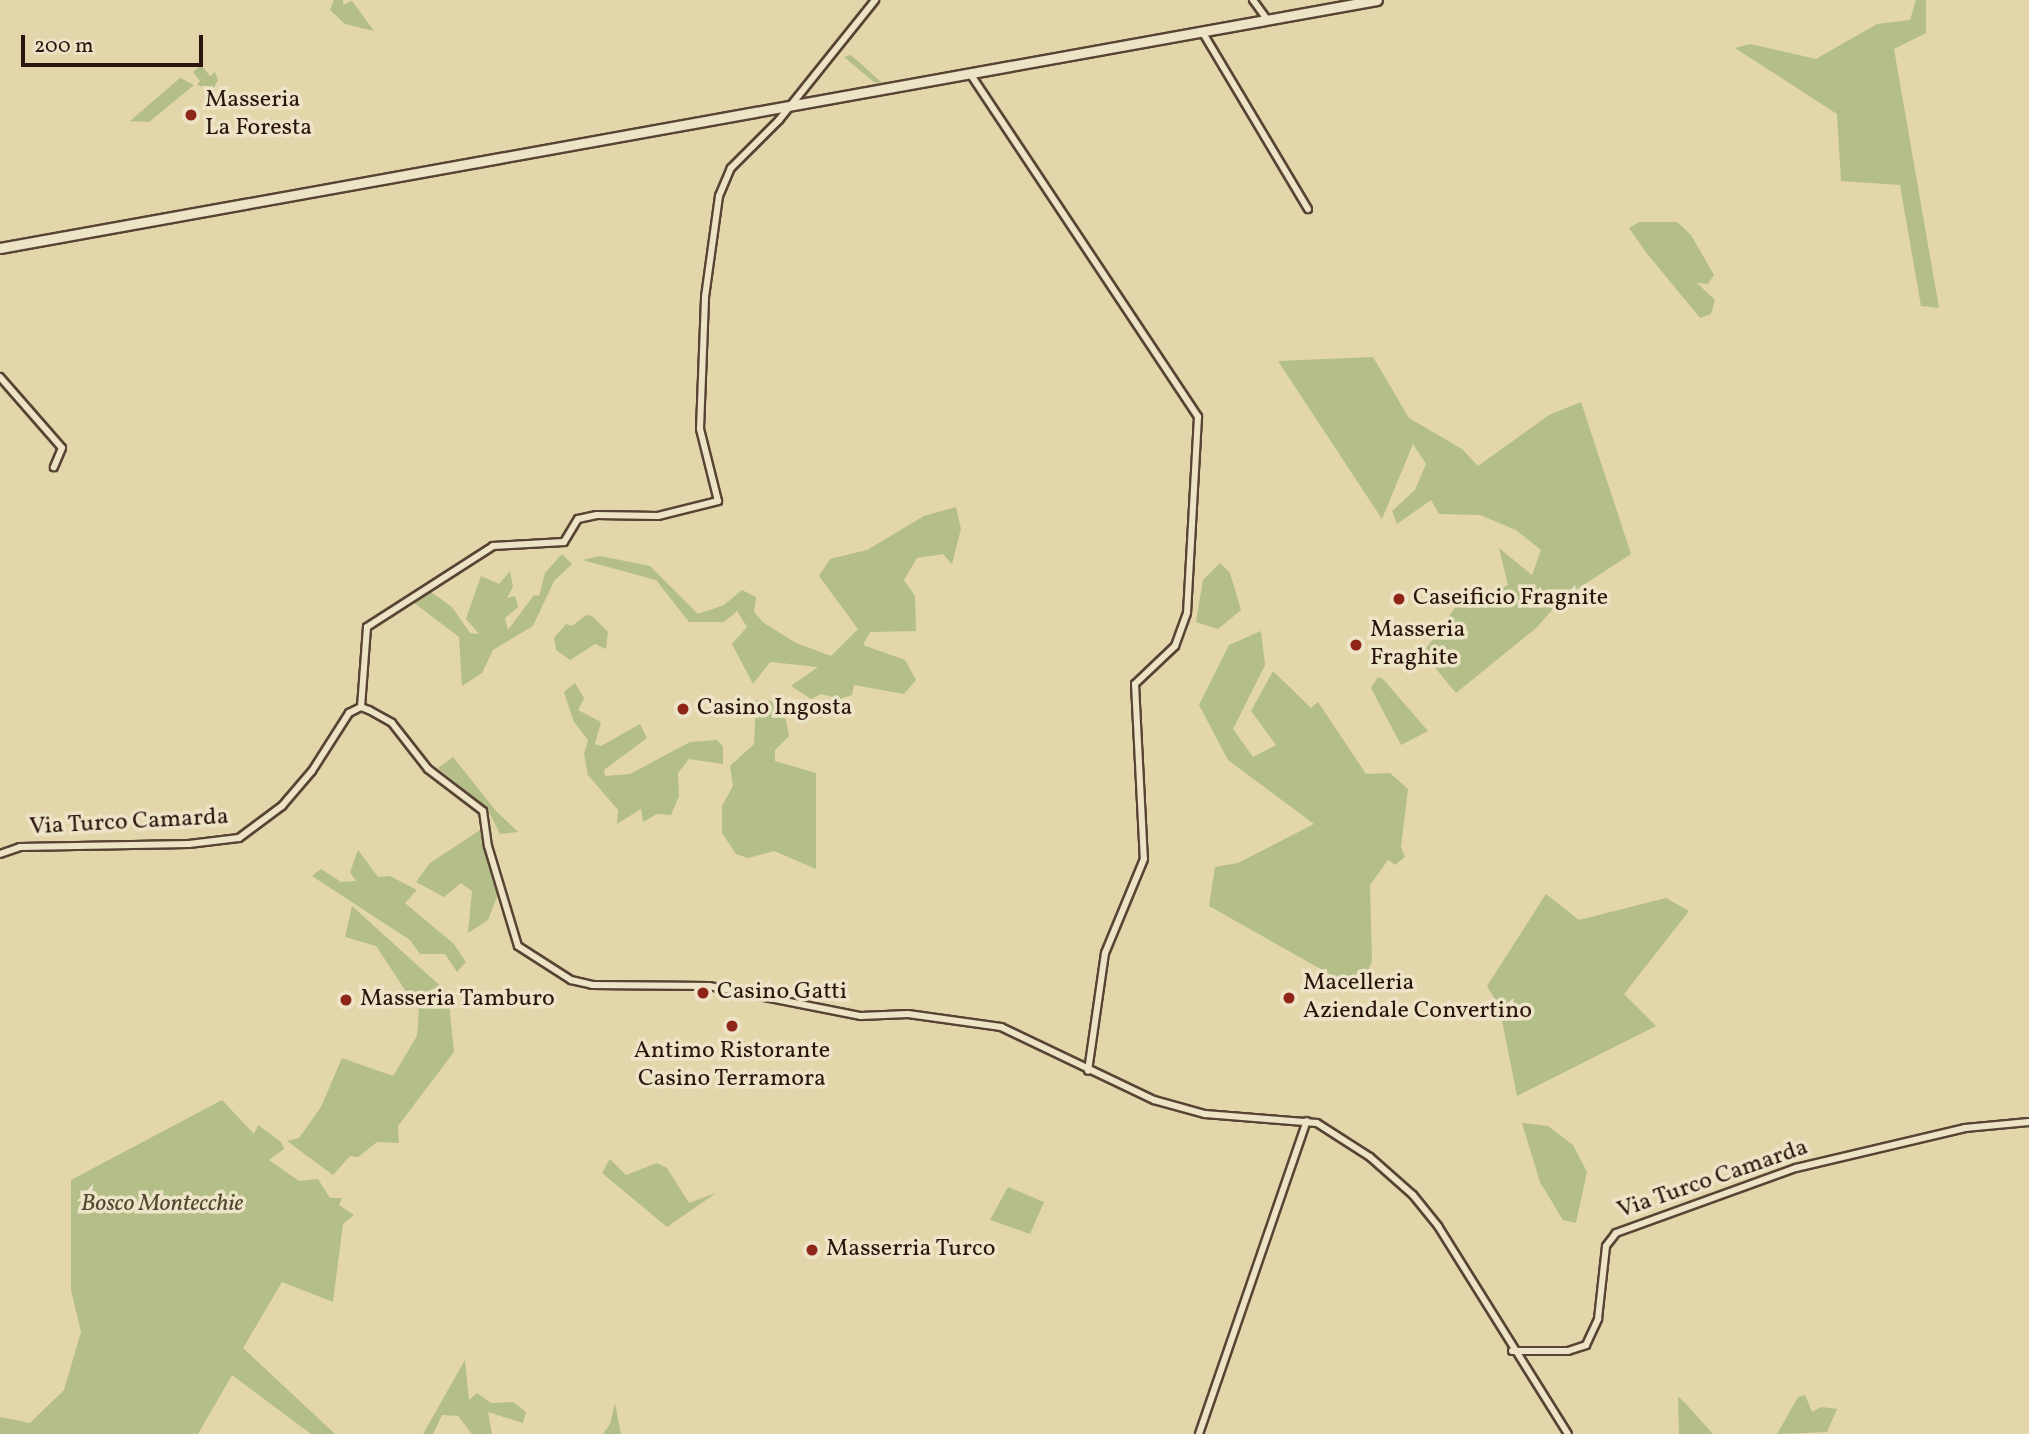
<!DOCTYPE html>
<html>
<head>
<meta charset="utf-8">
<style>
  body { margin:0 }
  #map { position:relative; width:2029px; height:1434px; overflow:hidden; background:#e3d6aa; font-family:Vollkorn,serif }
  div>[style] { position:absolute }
  .green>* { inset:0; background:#b3be89 }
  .roads { filter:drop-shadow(2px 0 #584434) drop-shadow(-2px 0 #584434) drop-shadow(0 2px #584434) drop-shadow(0 -2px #584434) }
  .minor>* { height:6px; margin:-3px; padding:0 3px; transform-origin:3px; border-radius:3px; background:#ede4c8 }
  .secondary>* { height:9px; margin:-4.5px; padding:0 4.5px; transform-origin:4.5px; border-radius:4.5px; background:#ede4c8 }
  .dots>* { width:19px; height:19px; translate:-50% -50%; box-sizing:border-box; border:4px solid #ede4c8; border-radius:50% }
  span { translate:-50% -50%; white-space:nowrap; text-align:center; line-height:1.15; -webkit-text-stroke:7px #ede4c8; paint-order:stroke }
  .poi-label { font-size:24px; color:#2a140c }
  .left { translate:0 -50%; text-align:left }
  .street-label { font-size:24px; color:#2a140c }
  .park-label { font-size:24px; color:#534732; font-style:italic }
  .scale { position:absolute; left:21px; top:35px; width:182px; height:32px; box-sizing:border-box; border:4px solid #2a140c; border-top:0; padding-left:9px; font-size:21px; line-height:24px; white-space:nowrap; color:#2a140c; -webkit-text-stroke:5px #ede4c8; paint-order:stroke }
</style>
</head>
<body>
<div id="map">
  <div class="green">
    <div style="clip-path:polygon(334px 0,343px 0,343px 5px,352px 1px,374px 31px,345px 24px,330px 10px)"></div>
    <div style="clip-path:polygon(1916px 0,1926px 0,1926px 33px,1894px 49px,1939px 308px,1921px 306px,1900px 185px,1841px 181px,1837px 114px,1735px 48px,1750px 44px,1816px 59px,1877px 24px,1910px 20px)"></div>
    <div style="clip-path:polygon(851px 55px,880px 81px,883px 82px,875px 83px,844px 57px)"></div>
    <div style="clip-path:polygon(201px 65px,210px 76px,215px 72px,218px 80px,213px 89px,197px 85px,200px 81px,193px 72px)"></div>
    <div style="clip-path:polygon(180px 78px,194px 85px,149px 122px,130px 121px)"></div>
    <div style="clip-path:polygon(1639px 222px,1677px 222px,1691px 235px,1714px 275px,1708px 284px,1697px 283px,1715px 300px,1711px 314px,1700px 318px,1645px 251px,1629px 228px)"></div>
    <div style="clip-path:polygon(1373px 357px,1409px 418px,1462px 449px,1478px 466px,1549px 415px,1581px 402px,1631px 554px,1562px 599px,1536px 628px,1456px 693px,1423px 653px,1461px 599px,1471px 592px,1493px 592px,1508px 585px,1499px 548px,1532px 575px,1541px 550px,1516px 530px,1480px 515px,1439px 514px,1431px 500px,1397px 524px,1392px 511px,1415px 490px,1426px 464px,1413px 444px,1382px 519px,1278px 361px)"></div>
    <div style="clip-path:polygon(956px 507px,961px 529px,952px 564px,943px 554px,917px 558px,904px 580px,915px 596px,916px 631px,870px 632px,863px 645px,905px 660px,916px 680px,904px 694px,854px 685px,852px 695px,840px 699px,821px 694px,811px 699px,791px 686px,818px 667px,770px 662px,753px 684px,732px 644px,747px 627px,737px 611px,724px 622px,689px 622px,656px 580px,582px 560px,600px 556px,650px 566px,698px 614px,724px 605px,742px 590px,756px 597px,754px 612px,764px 623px,796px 643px,831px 656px,858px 629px,819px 576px,830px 559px,867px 550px,924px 516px)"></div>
    <div style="clip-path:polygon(562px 554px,572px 564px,554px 581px,533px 626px,493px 650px,482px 673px,462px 686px,459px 637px,413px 602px,431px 592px,452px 607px,470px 633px,479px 634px,466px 619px,481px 576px,499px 584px,510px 571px,513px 587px,507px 598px,515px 596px,518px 607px,505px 618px,508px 630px,534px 595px,539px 596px,545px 573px)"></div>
    <div style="clip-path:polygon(1220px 563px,1230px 573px,1241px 610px,1218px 629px,1196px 622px,1203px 580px)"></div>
    <div style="clip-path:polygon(586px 615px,592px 616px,608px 632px,606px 649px,595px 644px,570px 660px,556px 650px,554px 638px,566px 624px,572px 626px)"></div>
    <div style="clip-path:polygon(1261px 631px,1265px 665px,1233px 729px,1253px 757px,1276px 745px,1251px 711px,1273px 671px,1311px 708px,1318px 702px,1366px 774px,1390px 773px,1408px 789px,1401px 847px,1405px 857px,1395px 865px,1388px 860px,1370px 885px,1372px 962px,1358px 990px,1209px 906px,1215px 867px,1238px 863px,1314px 824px,1228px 760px,1199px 705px,1229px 645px)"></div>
    <div style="clip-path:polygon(1378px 677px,1383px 679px,1428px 731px,1401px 745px,1371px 688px)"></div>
    <div style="clip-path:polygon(575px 683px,584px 698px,578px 710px,601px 722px,595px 744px,601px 746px,640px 724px,647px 738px,604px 770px,605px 776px,630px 774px,690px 742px,717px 740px,723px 746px,723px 764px,689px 759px,678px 773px,679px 796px,671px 815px,657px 814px,643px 822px,641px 809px,617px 824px,618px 810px,588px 775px,584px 754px,588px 740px,574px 722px,564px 692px)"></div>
    <div style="clip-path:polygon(756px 700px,771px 701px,785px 717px,789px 736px,775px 750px,775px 761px,816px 773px,816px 869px,774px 851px,748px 858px,736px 854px,722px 833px,722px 806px,733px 786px,730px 766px,754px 744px)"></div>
    <div style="clip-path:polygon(453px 757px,496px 811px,518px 832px,500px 834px,487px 808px,438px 768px)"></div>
    <div style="clip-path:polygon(480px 830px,499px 892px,488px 920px,468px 933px,472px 891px,461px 883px,444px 897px,416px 882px,430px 863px)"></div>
    <div style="clip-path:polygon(358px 850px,378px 877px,390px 876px,417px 890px,405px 903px,454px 944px,466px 962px,457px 972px,445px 954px,420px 954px,410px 940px,312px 876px,321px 869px,341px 882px,356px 881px,350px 872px)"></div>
    <div style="clip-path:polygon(1546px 894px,1579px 920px,1666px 898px,1689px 911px,1624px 994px,1656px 1026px,1517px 1096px,1499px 1006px,1487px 986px)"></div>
    <div style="clip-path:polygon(352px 906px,448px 993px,454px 1052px,398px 1126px,399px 1143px,377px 1142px,358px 1157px,350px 1156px,333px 1175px,287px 1141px,299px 1138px,321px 1107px,342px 1058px,393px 1076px,417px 1036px,419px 1011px,376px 946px,345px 937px)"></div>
    <div style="clip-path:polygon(222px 1100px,254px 1134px,258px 1125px,281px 1142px,284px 1149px,269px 1160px,299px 1181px,318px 1179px,330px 1198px,342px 1198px,339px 1205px,354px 1215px,343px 1224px,333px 1302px,282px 1282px,243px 1348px,335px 1434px,311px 1434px,232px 1375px,198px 1434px,0 1434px,0 1417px,30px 1423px,64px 1390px,81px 1332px,71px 1290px,71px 1180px)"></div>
    <div style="clip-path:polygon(1522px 1123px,1548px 1126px,1573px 1145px,1587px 1172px,1576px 1223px,1563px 1220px,1540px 1182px)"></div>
    <div style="clip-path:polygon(610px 1159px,626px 1175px,657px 1163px,667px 1168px,689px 1203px,716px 1193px,667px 1227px,602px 1173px)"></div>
    <div style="clip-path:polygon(1008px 1187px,1044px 1202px,1030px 1234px,990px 1220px)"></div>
    <div style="clip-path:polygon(465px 1360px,469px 1400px,477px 1393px,491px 1403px,513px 1402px,526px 1412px,523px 1423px,488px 1412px,492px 1434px,472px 1434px,458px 1416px,442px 1415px,433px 1434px,423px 1434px)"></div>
    <div style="clip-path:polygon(1805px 1395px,1812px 1412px,1821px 1407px,1837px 1409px,1827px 1432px,1777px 1434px,1798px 1397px)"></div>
    <div style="clip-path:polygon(1678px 1396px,1685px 1403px,1713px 1434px,1679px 1434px)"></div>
    <div style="clip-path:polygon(615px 1403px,621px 1434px,603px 1434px,610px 1424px)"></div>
  </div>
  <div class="roads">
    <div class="minor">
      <div style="left:1253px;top:0;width:26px;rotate:54deg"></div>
      <div style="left:1203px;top:33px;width:205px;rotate:59.2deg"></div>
      <div style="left:971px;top:75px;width:410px;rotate:56.4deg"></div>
      <div style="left:1198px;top:417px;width:196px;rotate:93.2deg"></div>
      <div style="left:1187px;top:613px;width:35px;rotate:110deg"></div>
      <div style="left:1175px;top:646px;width:55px;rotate:136.5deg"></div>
      <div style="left:1135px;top:684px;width:175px;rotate:87.1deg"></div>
      <div style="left:1144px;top:859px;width:102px;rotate:112.5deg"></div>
      <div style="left:1105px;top:953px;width:119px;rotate:98.2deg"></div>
      <div style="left:0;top:377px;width:94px;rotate:48.9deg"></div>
      <div style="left:62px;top:448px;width:21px;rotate:113deg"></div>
      <div style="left:361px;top:707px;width:80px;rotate:-85.7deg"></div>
      <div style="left:367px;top:627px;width:150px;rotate:-32.7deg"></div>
      <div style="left:493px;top:546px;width:71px;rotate:-3.2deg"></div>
      <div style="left:564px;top:542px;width:27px;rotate:-59deg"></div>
      <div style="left:578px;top:519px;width:19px;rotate:-12deg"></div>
      <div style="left:597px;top:515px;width:61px;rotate:0.9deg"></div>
      <div style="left:658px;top:516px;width:62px;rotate:-14deg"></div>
      <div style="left:718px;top:501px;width:74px;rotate:-104deg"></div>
      <div style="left:700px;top:429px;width:132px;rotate:-87.8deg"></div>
      <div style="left:705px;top:297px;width:102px;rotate:-82.1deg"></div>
      <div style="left:719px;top:196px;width:30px;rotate:-67deg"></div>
      <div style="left:731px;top:168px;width:68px;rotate:-45deg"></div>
      <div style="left:779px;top:120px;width:154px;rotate:-51.3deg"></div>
      <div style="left:0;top:854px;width:21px;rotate:-19deg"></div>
      <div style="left:20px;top:847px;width:169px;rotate:-1deg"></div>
      <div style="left:189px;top:844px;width:50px;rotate:-6.8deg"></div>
      <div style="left:239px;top:838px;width:54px;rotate:-36.7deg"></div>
      <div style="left:282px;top:806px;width:46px;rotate:-49.4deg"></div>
      <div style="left:312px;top:771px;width:69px;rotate:-57.5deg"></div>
      <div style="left:349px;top:713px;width:13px;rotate:-27deg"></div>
      <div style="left:361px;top:707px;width:9px;rotate:21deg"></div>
      <div style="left:369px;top:710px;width:26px;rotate:29deg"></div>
      <div style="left:392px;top:723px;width:58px;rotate:52deg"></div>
      <div style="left:428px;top:769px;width:69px;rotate:37.4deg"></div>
      <div style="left:483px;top:811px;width:35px;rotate:82deg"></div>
      <div style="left:488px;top:846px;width:104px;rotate:73.3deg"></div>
      <div style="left:518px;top:946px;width:63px;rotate:32.7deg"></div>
      <div style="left:571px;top:980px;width:22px;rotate:13deg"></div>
      <div style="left:592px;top:985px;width:117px;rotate:0.5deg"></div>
      <div style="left:709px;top:986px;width:155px;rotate:11.2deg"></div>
      <div style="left:861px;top:1016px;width:47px;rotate:-2.4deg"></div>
      <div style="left:908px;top:1014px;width:94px;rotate:8deg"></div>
      <div style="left:1001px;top:1027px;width:170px;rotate:25.5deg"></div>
      <div style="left:1154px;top:1100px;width:53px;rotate:15.4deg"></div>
      <div style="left:1205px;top:1114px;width:112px;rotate:4.6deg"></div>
      <div style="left:1317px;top:1123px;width:63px;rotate:32.7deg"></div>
      <div style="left:1370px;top:1157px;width:57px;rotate:41.5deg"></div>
      <div style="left:1413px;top:1195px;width:40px;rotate:51deg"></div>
      <div style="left:1438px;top:1226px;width:245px;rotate:58deg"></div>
      <div style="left:1512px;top:1351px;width:56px"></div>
      <div style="left:1568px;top:1351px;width:19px;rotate:-18deg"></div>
      <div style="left:1586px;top:1345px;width:29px;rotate:-65deg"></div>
      <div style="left:1598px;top:1319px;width:73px;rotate:-83.7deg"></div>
      <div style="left:1606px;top:1246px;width:16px;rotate:-52deg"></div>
      <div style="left:1616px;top:1233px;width:191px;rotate:-19.9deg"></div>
      <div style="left:1796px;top:1168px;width:174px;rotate:-13.3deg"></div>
      <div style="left:1965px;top:1128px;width:64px;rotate:-5.4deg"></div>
      <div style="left:1199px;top:1434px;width:331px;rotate:-71deg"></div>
    </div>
    <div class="secondary">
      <div style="left:0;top:248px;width:1399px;rotate:-10.21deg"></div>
    </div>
  </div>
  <div class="dots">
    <div style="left:191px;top:115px;background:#8f2418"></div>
    <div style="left:1399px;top:599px;background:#8f2418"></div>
    <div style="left:1356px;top:645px;background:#8f2418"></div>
    <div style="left:683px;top:709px;background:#8f2418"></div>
    <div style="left:703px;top:993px;background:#8f2418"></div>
    <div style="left:1289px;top:998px;background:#8f2418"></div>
    <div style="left:346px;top:1000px;background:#8f2418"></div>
    <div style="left:732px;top:1026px;background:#8f2418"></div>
    <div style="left:812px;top:1250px;background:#8f2418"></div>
  </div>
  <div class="poi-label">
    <span class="left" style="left:205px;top:115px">Masseria<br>La Foresta</span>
    <span class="left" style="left:1413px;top:599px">Caseificio Fragnite</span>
    <span class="left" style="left:1370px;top:645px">Masseria<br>Fraghite</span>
    <span class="left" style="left:697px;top:709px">Casino Ingosta</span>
    <span class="left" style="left:1303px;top:998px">Macelleria<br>Aziendale Convertino</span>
    <span class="left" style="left:717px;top:993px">Casino Gatti</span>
    <span class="left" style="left:360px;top:1000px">Masseria Tamburo</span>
    <span style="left:732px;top:1066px">Antimo Ristorante<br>Casino Terramora</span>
    <span class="left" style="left:826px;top:1250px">Masserria Turco</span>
  </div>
  <div class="street-label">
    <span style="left:129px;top:823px;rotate:-3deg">Via Turco Camarda</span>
    <span style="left:1713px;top:1180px;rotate:-19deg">Via Turco Camarda</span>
  </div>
  <div class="park-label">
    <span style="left:162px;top:1205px">Bosco Montecchie</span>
  </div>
  <div class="scale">200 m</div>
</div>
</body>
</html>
